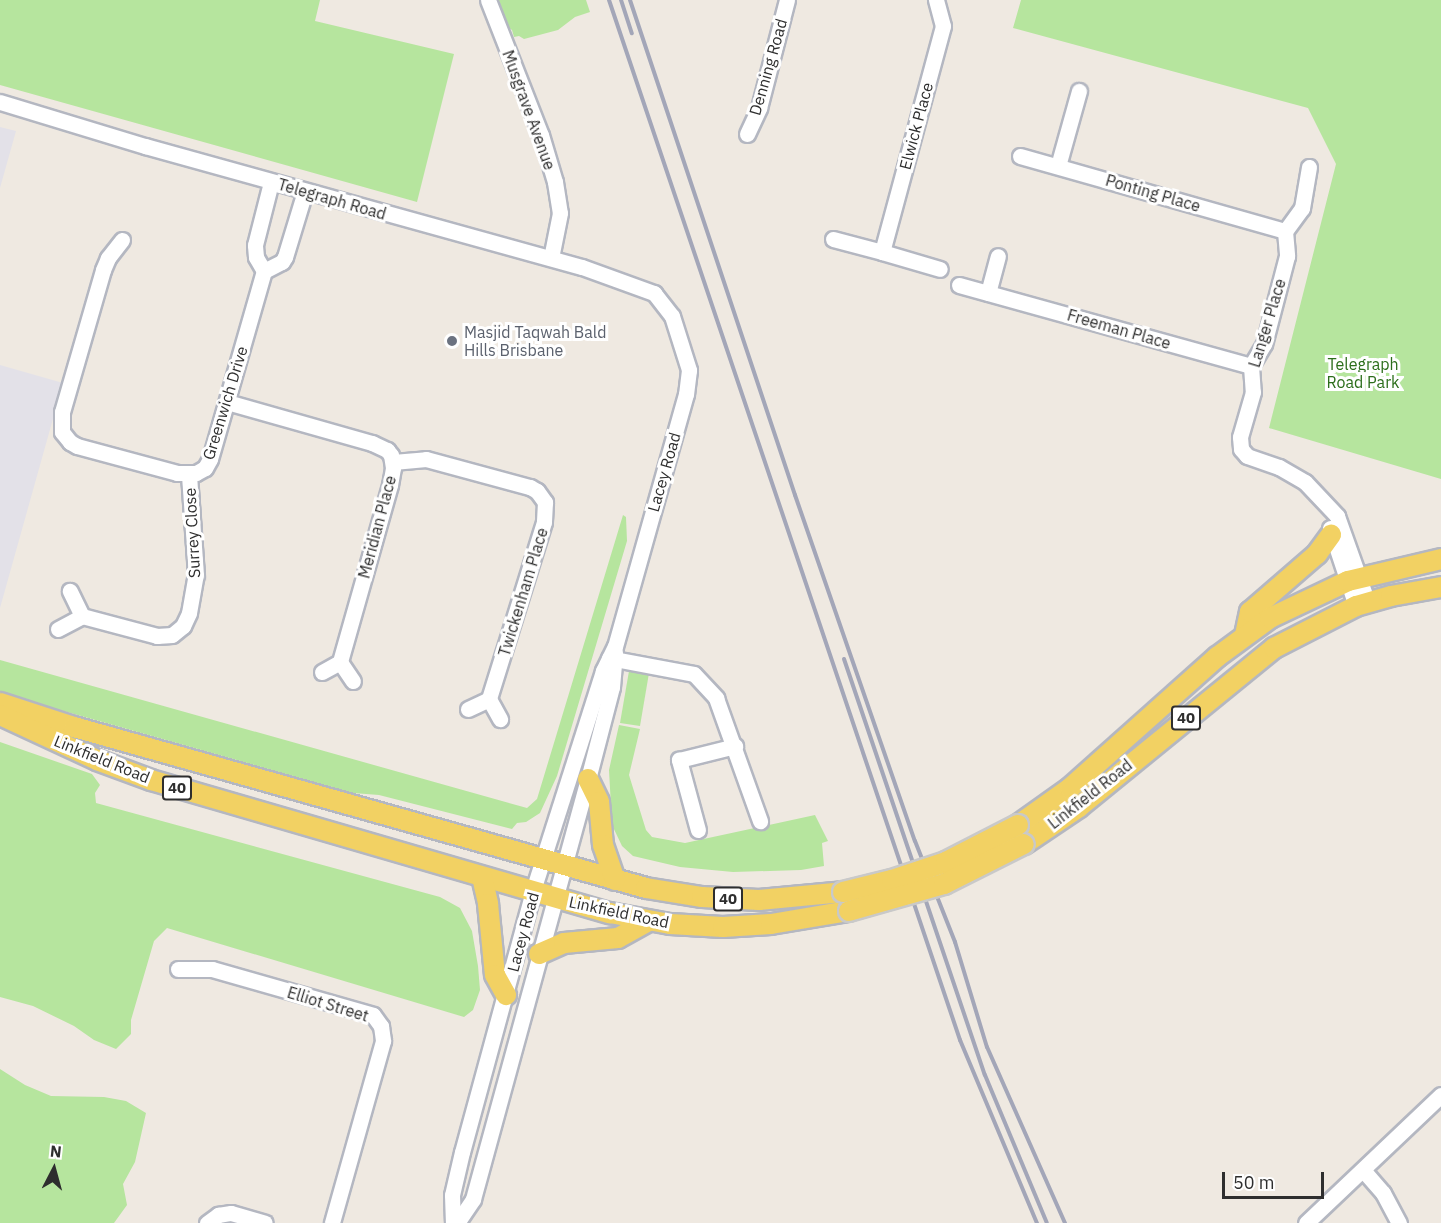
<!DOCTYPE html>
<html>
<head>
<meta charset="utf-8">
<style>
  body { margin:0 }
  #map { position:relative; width:1441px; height:1223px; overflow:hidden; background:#efe9e1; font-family:"IBM Plex Sans",sans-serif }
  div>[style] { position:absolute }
  .industrial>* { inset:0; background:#e3e1e8 }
  .green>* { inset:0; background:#b6e59e }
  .roads { filter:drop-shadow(2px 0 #b4b7c1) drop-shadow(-2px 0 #b4b7c1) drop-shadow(0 2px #b4b7c1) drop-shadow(0 -2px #b4b7c1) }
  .minor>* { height:15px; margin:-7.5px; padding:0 7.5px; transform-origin:7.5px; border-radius:7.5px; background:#fff }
  .major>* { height:20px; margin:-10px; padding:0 10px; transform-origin:10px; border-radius:10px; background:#f2d163 }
  .rail>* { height:4px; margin:-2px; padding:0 2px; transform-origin:2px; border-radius:2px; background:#a3a6b8 }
  .bridges { filter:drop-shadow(2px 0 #c9c9c9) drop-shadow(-2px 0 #c9c9c9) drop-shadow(0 2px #c9c9c9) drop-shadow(0 -2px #c9c9c9) }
  .major-bridge>* { height:20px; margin:-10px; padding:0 10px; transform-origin:10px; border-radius:10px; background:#f2d163 }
  .dots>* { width:16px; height:16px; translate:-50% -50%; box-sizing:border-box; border:3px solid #fff; border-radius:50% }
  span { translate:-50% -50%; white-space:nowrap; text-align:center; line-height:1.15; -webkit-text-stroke:6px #fff; paint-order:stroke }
  .shield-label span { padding:2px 4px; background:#fff; border:2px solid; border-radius:4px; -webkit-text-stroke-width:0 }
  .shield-label { font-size:15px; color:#2e2e2e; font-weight:700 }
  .street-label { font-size:16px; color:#2e2e2e }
  .worship-label { font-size:16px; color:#5b616d }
  .left { translate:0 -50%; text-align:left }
  .park-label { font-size:16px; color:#2c6e1b }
  .north { position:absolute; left:24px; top:1139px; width:60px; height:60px; -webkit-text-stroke:4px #fff; paint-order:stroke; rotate:6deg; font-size:16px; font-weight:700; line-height:24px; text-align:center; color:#2e2e2e }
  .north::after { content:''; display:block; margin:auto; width:21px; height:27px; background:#2e2e2e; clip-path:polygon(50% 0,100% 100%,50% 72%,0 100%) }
  .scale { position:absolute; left:1222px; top:1172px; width:102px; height:27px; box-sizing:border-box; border:3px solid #2e2e2e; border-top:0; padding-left:8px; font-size:18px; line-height:21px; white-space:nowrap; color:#2e2e2e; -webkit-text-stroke:4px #fff; paint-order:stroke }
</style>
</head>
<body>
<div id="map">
  <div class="industrial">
    <div style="clip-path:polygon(0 127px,16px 131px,0 188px)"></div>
    <div style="clip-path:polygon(0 365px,63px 383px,0 608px)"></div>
  </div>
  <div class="green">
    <div style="clip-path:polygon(0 0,320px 0,315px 21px,454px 54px,417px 202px,0 85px)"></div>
    <div style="clip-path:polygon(499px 0,586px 0,590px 12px,575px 17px,558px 30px,524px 39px,519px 36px,514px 37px,512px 30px,505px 25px)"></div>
    <div style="clip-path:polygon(1021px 0,1441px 0,1441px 479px,1269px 428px,1336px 164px,1308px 108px,1013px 28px)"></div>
    <div style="clip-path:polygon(623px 515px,626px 517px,627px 541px,557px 776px,540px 813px,526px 822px,517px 823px,512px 829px,379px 795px,353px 793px,0 693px,0 660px,527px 808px,537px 799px)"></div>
    <div style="clip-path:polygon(632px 670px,649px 673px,640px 726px,620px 723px,629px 671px)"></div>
    <div style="clip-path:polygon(619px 725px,640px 729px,629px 775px,646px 830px,652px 837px,685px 843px,815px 815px,828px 841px,822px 843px,824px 866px,801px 870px,733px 872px,680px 867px,633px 856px,622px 846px,612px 825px,609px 770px)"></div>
    <div style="clip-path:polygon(0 742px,92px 774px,100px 785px,95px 793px,96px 803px,440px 897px,460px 908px,472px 931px,478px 966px,480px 990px,473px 1010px,464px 1017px,167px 928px,154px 941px,131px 1020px,131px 1034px,116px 1049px,94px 1040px,74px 1026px,33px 1006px,0 997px)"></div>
    <div style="clip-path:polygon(0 1069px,25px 1085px,51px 1096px,104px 1097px,126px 1101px,146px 1113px,135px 1162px,123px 1184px,127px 1205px,114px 1223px,0 1223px)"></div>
  </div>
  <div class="roads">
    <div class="minor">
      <div style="left:488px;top:0;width:145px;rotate:68.6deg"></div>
      <div style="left:541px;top:135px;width:49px;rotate:73.4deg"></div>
      <div style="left:555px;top:182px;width:31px;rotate:81deg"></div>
      <div style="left:560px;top:213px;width:46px;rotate:101.3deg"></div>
      <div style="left:0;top:102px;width:152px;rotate:16.9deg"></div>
      <div style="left:145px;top:146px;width:453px;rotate:15.5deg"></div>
      <div style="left:582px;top:267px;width:77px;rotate:19.9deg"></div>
      <div style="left:654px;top:293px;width:29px;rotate:52deg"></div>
      <div style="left:672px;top:316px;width:57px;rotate:72.5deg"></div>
      <div style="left:689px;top:370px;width:24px;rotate:97deg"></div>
      <div style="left:686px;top:394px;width:262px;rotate:105.7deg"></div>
      <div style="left:615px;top:646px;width:28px;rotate:116deg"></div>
      <div style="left:603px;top:671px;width:231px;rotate:107.7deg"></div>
      <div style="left:533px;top:891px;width:270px;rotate:105.2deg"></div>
      <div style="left:462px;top:1152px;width:44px;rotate:103.1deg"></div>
      <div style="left:452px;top:1195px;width:28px;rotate:88deg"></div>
      <div style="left:747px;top:134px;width:29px;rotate:-65deg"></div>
      <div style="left:759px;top:108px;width:112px;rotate:-75.5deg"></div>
      <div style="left:1020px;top:156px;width:275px;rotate:15.8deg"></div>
      <div style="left:1058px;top:166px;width:78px;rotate:-74.4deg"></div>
      <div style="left:1309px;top:167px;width:42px;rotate:99.7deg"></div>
      <div style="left:1302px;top:208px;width:29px;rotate:126deg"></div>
      <div style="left:1285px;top:231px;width:25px;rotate:85deg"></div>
      <div style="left:1287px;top:256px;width:91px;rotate:104.6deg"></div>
      <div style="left:1264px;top:344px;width:26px;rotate:121deg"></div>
      <div style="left:1251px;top:366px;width:26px;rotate:86deg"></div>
      <div style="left:1253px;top:392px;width:47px;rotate:106.1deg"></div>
      <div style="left:1240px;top:437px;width:12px;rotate:85deg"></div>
      <div style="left:1241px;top:449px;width:9px;rotate:49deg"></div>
      <div style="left:1247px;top:456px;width:34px;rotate:19deg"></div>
      <div style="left:1279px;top:467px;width:30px;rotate:30deg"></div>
      <div style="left:1305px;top:482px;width:47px;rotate:46.7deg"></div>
      <div style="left:1337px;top:516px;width:92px;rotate:70.4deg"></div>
      <div style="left:833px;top:239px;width:51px;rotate:14.9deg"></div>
      <div style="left:882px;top:252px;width:234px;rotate:-74.9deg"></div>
      <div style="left:943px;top:26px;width:27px;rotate:-105deg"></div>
      <div style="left:122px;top:240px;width:23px;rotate:128deg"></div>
      <div style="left:108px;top:258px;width:13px;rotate:113deg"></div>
      <div style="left:103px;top:270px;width:148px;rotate:106.1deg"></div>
      <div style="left:62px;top:412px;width:20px;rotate:90deg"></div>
      <div style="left:62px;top:432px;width:13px;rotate:51deg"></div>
      <div style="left:70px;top:442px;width:8px;rotate:30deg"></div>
      <div style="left:77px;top:446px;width:104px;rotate:15.1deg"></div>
      <div style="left:177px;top:473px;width:19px"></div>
      <div style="left:196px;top:473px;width:10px;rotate:-29deg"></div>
      <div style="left:205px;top:468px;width:10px;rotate:-61deg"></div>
      <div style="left:210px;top:459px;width:196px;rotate:-74deg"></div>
      <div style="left:264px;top:271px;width:16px;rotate:-120deg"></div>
      <div style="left:256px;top:257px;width:12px;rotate:-95deg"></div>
      <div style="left:255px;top:245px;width:65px;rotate:-75.7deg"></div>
      <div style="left:882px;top:252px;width:60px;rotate:16.3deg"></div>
      <div style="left:264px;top:271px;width:20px;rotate:-27deg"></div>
      <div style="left:282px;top:262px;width:6px;rotate:-59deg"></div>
      <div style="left:285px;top:257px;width:69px;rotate:-73.1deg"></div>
      <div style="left:959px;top:285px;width:303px;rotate:15.5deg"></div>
      <div style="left:988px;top:293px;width:38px;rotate:-75deg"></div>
      <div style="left:227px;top:402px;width:151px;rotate:15.8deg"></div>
      <div style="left:372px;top:443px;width:17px;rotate:25deg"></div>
      <div style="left:387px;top:450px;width:6px;rotate:51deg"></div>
      <div style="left:391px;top:455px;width:13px;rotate:81deg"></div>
      <div style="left:393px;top:468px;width:17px;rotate:100deg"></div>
      <div style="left:390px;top:485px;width:184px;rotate:105.8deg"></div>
      <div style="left:393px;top:462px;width:33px;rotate:-5deg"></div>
      <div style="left:426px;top:459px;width:108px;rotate:15.1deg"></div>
      <div style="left:530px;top:487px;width:8px;rotate:30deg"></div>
      <div style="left:537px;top:491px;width:14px;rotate:54deg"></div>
      <div style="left:545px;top:502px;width:20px;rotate:93deg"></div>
      <div style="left:544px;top:522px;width:185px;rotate:107.3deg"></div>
      <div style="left:1330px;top:528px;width:82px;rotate:71.6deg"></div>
      <div style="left:82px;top:616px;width:78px;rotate:14.9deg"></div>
      <div style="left:157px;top:636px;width:15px;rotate:-4deg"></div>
      <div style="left:172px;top:635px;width:14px;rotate:-39deg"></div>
      <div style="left:183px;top:626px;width:14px;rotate:-65deg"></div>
      <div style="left:189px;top:613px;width:39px;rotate:-80deg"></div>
      <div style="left:196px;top:575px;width:101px;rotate:-94deg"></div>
      <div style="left:58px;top:629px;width:27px;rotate:-28deg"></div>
      <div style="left:82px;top:616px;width:28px;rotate:-116deg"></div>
      <div style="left:609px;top:658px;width:86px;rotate:10.7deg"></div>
      <div style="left:694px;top:674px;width:33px;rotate:47deg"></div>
      <div style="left:716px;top:698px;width:131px;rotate:70.3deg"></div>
      <div style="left:322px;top:672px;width:21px;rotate:-29deg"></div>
      <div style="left:340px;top:662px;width:23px;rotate:56deg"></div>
      <div style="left:468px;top:709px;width:23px;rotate:-25deg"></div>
      <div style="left:489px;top:699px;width:23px;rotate:61deg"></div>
      <div style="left:698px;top:830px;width:73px;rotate:-105.2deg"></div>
      <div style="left:679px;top:760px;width:58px;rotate:-14deg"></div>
      <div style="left:178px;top:969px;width:34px"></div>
      <div style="left:212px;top:969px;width:167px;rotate:15.9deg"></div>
      <div style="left:373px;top:1015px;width:14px;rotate:54deg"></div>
      <div style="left:381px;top:1026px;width:15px;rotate:82deg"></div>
      <div style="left:383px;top:1041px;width:189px;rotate:105.7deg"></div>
      <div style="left:1363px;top:1170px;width:30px;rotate:49deg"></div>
      <div style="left:1383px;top:1193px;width:34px;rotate:62deg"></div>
      <div style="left:207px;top:1223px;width:14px;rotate:-36deg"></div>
      <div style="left:218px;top:1215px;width:13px;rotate:-9deg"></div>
      <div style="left:231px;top:1213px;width:35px;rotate:16deg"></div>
      <div style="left:457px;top:1223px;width:29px;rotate:-56deg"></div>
      <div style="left:473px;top:1199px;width:435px;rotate:-74.7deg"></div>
      <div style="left:588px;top:779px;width:95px;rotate:-75.4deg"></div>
      <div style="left:612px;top:687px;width:35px;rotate:-85deg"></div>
      <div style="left:1306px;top:1223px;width:186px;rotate:-43.5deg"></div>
    </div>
    <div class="major">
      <div style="left:1245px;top:635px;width:24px;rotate:-78deg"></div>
      <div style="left:1250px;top:612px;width:89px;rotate:-40.9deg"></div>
      <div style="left:1317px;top:554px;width:24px;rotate:-54deg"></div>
      <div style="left:0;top:703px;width:78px;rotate:18deg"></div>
      <div style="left:74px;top:727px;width:594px;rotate:15.72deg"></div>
      <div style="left:646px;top:888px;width:57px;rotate:9.1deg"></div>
      <div style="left:702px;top:897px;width:57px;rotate:3deg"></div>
      <div style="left:759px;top:900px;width:84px;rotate:-5.4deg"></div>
      <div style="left:0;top:715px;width:107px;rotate:24.9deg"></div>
      <div style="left:97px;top:760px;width:58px;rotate:20.3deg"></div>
      <div style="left:151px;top:780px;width:478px;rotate:16.2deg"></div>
      <div style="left:610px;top:913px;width:61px;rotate:10.4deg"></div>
      <div style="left:670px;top:924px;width:53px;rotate:3.2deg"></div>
      <div style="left:723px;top:927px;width:48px;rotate:-3.6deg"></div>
      <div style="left:771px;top:924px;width:79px;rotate:-9.5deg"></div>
      <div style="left:588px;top:779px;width:25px;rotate:64deg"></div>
      <div style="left:599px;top:802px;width:43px;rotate:84.7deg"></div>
      <div style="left:603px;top:845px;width:37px;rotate:71deg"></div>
      <div style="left:1018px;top:825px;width:64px;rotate:-35.4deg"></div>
      <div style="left:1070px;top:788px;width:197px;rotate:-41.7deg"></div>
      <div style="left:1217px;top:657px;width:66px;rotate:-36.3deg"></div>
      <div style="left:1270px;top:618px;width:86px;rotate:-25.4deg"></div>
      <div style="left:1348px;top:581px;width:96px;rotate:-13.3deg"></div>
      <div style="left:1024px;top:844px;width:66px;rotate:-33.9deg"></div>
      <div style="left:1079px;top:807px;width:252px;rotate:-39.2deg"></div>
      <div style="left:1274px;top:648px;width:92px;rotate:-27.1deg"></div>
      <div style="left:1356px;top:606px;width:36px;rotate:-16deg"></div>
      <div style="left:1391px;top:596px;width:51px;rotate:-10.2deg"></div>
      <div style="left:482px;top:877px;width:28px;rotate:77deg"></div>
      <div style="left:488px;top:904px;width:71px;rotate:84.4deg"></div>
      <div style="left:495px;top:975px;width:23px;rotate:61deg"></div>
      <div style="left:539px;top:954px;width:27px;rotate:-24deg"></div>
      <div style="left:564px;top:943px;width:54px;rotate:-5.3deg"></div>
      <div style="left:618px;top:938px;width:35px;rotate:-29deg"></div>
    </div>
  </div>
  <div class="rail">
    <div style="left:609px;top:0;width:1098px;rotate:71.35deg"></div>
    <div style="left:960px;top:1040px;width:199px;rotate:67.2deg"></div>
    <div style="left:621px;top:0;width:35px;rotate:72deg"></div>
    <div style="left:630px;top:0;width:522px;rotate:71.57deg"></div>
    <div style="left:795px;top:495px;width:366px;rotate:70.9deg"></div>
    <div style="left:915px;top:841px;width:109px;rotate:68.4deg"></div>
    <div style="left:955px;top:942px;width:110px;rotate:73.1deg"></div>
    <div style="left:987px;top:1047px;width:193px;rotate:66.1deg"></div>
    <div style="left:844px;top:659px;width:439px;rotate:71.3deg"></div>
    <div style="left:985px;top:1075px;width:160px;rotate:67.3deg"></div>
  </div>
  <div class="bridges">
    <div class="major-bridge">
      <div style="left:843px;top:892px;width:50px;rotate:-13.8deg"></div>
      <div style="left:892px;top:880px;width:57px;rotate:-18.4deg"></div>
      <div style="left:946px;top:862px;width:81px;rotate:-27.2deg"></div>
      <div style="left:849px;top:911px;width:99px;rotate:-15.9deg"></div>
      <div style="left:944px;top:884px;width:89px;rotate:-26.6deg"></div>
    </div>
  </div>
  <div class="dots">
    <div style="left:452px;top:341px;background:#6b7280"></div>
  </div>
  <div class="shield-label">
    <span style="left:1186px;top:718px">40</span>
    <span style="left:177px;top:788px">40</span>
    <span style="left:728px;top:899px">40</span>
  </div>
  <div class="street-label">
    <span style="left:768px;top:67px;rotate:-74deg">Denning Road</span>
    <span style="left:529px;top:110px;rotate:70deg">Musgrave Avenue</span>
    <span style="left:916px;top:126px;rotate:-75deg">Elwick Place</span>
    <span style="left:1153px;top:193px;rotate:16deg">Ponting Place</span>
    <span style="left:332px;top:199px;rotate:16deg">Telegraph Road</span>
    <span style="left:1267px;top:323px;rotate:-73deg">Langer Place</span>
    <span style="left:1119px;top:329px;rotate:16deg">Freeman Place</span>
    <span style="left:225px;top:403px;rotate:-73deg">Greenwich Drive</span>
    <span style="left:664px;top:472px;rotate:-74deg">Lacey Road</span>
    <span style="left:377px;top:527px;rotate:-75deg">Meridian Place</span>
    <span style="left:192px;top:533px;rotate:-93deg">Surrey Close</span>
    <span style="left:523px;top:592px;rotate:-73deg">Twickenham Place</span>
    <span style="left:102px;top:759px;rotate:22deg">Linkfield Road</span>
    <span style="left:1090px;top:794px;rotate:-38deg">Linkfield Road</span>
    <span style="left:619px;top:912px;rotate:12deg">Linkfield Road</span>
    <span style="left:523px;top:932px;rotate:-75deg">Lacey Road</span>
    <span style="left:328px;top:1004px;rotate:17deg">Elliot Street</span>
  </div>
  <div class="worship-label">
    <span class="left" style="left:464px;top:341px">Masjid Taqwah Bald<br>Hills Brisbane</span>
  </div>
  <div class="park-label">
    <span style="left:1363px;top:373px">Telegraph<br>Road Park</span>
  </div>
  <div class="north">N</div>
  <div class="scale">50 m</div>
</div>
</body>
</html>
